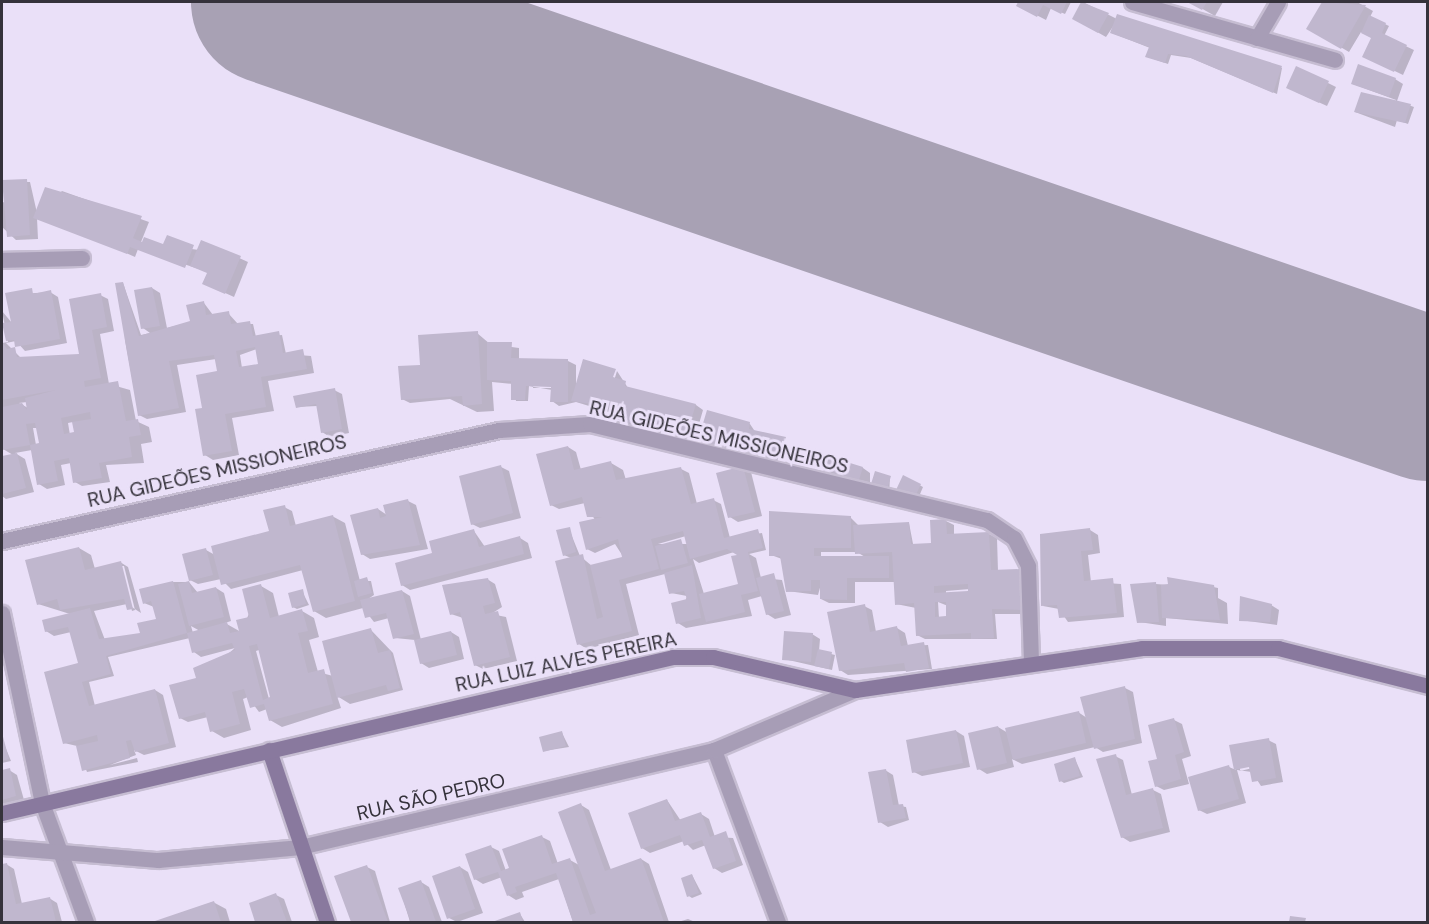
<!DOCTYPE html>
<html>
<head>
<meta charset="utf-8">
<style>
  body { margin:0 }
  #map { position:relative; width:1429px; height:924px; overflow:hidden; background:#eae0f8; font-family:"DM Sans",sans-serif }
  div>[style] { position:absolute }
  .shadow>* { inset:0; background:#0003 }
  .runway>* { height:164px; margin:-82px; padding:0 82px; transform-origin:82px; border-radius:82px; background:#a8a1b4 }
  .building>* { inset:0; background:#c0b7ce }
  .roads { filter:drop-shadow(2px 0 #c6bdd2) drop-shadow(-2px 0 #c6bdd2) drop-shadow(0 2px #c6bdd2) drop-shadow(0 -2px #c6bdd2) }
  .street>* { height:15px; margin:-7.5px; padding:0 7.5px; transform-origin:7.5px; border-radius:7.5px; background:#a79db6 }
  .secondary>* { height:15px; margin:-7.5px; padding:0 7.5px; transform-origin:7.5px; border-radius:7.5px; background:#89799e }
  span { translate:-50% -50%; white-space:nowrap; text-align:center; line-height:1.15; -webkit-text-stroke:6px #eae0f8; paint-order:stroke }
  .street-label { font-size:20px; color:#35323b }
  .frame { position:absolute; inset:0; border:3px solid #35323b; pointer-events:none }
</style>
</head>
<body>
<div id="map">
  <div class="shadow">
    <div style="clip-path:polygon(1019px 2px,1071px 2px,1065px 14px,1051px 8px,1046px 20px,1017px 5px)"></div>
    <div style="clip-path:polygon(1083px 2px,1117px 19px,1282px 68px,1277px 94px,1191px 58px,1171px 55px,1168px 64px,1151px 58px,1150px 48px,1112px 33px,1116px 22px,1106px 37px,1074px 19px)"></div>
    <div style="clip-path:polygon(1190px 2px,1223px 2px,1215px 16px)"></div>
    <div style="clip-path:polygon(1324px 2px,1357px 2px,1373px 11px,1370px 17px,1389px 26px,1384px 36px,1414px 50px,1403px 75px,1370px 59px,1372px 38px,1361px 32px,1349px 52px,1308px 28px)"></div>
    <div style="clip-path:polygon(1395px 79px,1403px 84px,1397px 101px,1414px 107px,1408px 124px,1397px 120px,1395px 127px,1355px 112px,1394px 105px,1396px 100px,1353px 84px)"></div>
    <div style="clip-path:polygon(1328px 83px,1336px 87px,1327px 106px,1296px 92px)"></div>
    <div style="clip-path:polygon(2px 182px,30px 182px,37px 213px,62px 191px,149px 222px,141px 242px,199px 250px,202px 241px,248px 262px,234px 297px,212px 287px,208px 272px,138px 249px,135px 257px,59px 223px,37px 218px,38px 239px,16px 240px,2px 227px,2px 201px,7px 205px)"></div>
    <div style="clip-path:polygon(evenodd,123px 283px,141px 335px,150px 333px,143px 328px,152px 288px,160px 293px,167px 328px,191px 322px,204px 303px,213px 315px,228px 313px,238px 324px,253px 324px,256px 337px,282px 335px,286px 354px,311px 356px,314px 373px,268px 381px,274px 411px,232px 418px,239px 455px,213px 460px,205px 455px,204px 409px,221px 372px,216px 359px,177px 365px,186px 412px,147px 419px,139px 415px,125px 340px,123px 283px,257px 349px,260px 365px,242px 368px,240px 355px,257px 349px)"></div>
    <div style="clip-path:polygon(evenodd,50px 292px,58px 297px,67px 343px,25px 351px,16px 341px,6px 343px,21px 358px,81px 355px,100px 295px,108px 299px,114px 331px,100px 334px,109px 384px,130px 390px,136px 421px,149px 427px,152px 442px,141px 444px,144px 463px,106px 465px,110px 482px,82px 486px,75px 482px,71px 463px,61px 465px,65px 485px,47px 489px,39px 484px,32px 450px,15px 453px,25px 459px,34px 492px,6px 499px,2px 496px,2px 458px,13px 455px,3px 449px,2px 439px,2px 343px,8px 342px,2px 311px,12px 323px,7px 295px,50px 292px,27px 402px,28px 408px,19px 403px,27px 402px,50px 292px,73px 422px,75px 434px,70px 435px,68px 423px,73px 422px,50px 292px,33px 428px,37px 428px,40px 445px,36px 445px,33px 428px)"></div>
    <div style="clip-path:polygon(evenodd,477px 333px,490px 344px,519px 348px,519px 360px,568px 361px,576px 365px,576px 387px,613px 384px,617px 371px,628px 388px,696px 405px,703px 410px,697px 431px,702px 432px,708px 411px,750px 424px,756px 433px,785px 438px,781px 466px,625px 423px,614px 406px,612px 413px,576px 402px,559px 406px,552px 401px,552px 390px,529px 386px,528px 401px,516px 401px,513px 384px,492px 382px,494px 411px,477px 412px,450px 399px,410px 403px,402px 399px,422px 366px,477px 333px,533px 385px,558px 385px,558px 388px,533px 388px,533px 385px)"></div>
    <div style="clip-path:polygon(334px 390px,342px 394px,349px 433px,330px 437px,322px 432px,317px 406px,297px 407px)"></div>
    <div style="clip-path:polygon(evenodd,568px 447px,576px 452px,581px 470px,611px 463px,623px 470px,626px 480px,681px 469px,689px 473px,697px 504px,713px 500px,721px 504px,730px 538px,762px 533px,766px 550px,749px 554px,756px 558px,761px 578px,782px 580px,791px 615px,775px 619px,767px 614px,762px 596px,748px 600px,752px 616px,686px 628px,678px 623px,687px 596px,671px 593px,665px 574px,626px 584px,639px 635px,587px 649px,579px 644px,571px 558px,564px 555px,569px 529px,580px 556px,592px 566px,624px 558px,615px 544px,595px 553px,587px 549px,595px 520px,585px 503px,559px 509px,551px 505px,568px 447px,686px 536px,688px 544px,658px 544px,686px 536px,568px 447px,734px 552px,741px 555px,740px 585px,704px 594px,693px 559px,699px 563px,734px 552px)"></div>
    <div style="clip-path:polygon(809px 452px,863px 468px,870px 473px,870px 485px,890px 477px,889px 497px,814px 467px,806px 462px)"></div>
    <div style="clip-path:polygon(501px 467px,509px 471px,521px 518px,480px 528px,472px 524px)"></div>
    <div style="clip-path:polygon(743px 468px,751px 472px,762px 516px,738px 522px,730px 517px)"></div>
    <div style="clip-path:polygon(904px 477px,923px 487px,918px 499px)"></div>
    <div style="clip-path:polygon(408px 501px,416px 505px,428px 549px,370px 559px,362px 554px,378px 509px,387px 515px)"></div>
    <div style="clip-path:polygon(284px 507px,292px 511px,296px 526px,332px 516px,345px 523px,360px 581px,371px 581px,374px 595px,365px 601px,402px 591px,410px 596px,421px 640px,451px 632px,459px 637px,464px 659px,429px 668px,421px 663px,415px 640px,395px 638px,389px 618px,374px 622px,363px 608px,326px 618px,314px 611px,303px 570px,231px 589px,221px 579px,198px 584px,190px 580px,206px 550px,215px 555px,271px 532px)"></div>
    <div style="clip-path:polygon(evenodd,851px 518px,859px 526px,909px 523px,914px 549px,933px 544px,946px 521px,954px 525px,954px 536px,989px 534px,997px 538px,998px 571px,1027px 575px,1029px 614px,995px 614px,997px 639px,925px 639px,917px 635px,916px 608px,896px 604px,895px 582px,855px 582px,855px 603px,829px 603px,821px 599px,821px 584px,818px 595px,787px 591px,782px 559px,771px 555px,851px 518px,821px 552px,857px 552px,865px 557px,821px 557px,821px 552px,851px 518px,970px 589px,970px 592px,946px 593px,946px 591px,970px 589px,851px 518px,938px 602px,948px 606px,948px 618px,939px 618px,938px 602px)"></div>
    <div style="clip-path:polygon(1090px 530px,1098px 535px,1100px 553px,1088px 555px,1091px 582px,1121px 584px,1124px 617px,1068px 622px,1059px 609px,1043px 606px)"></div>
    <div style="clip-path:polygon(474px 531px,485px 547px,520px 538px,528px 543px,532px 558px,410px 590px,402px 585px,434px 554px)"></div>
    <div style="clip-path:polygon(evenodd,79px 548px,91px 555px,95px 569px,120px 562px,128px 567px,141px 613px,127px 604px,94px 611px,105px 640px,142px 634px,158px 620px,154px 607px,144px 603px,173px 582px,189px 582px,198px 593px,216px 588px,224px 593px,231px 621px,225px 623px,241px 632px,261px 586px,273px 593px,279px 617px,302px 611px,314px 618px,319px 637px,309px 640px,318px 672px,333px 676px,371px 630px,393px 653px,403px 690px,350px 704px,337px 696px,341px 708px,282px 727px,270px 720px,267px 709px,259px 712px,248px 697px,243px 699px,251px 730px,224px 738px,212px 731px,208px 717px,188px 722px,180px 718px,198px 679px,235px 648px,201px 657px,194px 652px,190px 638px,108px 657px,114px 676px,89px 682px,95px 706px,155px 690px,163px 695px,176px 747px,144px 755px,134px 750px,136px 755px,110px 765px,137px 758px,138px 762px,87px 772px,77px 746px,64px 743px,79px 664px,71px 632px,54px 636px,46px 631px,70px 614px,38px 604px,79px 548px,121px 566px,124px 566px,135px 610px,132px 611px,121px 566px,79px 548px,191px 626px,200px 631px,193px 633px,191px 626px,79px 548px,259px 650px,272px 698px,269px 699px,256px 651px,259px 650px)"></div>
    <div style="clip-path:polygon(1169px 578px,1218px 588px,1218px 598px,1227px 603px,1228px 624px,1166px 618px,1166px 626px,1139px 622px,1156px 584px,1169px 585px)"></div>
    <div style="clip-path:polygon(487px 579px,495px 584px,502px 607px,491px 614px,506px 617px,517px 661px,483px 669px,475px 665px,463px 618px,451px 614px)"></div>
    <div style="clip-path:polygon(302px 591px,309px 605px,297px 609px,293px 607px)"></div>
    <div style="clip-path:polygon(1271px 605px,1279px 610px,1277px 625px,1240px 620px)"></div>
    <div style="clip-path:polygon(864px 606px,872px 610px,876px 632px,897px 628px,905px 633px,908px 646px,928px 645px,932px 669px,848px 675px,840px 670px)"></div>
    <div style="clip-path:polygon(812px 634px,820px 639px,819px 651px,835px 655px,832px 670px,784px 659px)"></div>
    <div style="clip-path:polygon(1125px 688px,1133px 692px,1142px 743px,1103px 752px,1095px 747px,1022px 764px,1012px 759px,1014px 767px,987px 774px,979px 769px,998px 727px,1008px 733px,1078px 712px,1087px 718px)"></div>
    <div style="clip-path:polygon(1174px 720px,1182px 724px,1191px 756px,1182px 759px,1189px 784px,1164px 790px,1156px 786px,1159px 760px)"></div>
    <div style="clip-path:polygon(956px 731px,964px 736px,970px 767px,922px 776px,914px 772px)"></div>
    <div style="clip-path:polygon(562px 733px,569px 747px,544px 751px)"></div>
    <div style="clip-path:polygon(2px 739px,11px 761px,2px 763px)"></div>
    <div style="clip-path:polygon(evenodd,1268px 740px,1276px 744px,1283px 782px,1261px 786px,1252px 772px,1237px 770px,1246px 803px,1207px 814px,1199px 810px,1229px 767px,1236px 770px,1231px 747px,1268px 740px,1256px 764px,1257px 767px,1240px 771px,1240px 768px,1256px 764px)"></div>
    <div style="clip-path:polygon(1115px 756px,1123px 760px,1132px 795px,1153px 790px,1161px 794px,1170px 832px,1130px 842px,1122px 837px)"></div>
    <div style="clip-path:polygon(1075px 759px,1083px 777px,1064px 783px,1061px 781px)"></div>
    <div style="clip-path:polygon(9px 770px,17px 775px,24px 800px,2px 805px,2px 772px)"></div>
    <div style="clip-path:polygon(885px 770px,893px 775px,899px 806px,906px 807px,909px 820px,888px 827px,880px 822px)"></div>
    <div style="clip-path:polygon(667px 800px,681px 821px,701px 814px,709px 819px,715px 837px,733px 838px,743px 865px,722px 873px,714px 868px,706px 845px,693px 850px,684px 841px,650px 853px,642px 848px)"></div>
    <div style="clip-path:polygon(581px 805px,589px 810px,611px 870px,641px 859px,649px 864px,669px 922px,573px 922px,559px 879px,522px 892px,524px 897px,516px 900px,508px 895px,502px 877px,483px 884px,475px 879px,491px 847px,499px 851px,506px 871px,542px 837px,550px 841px,558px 864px,570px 860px,579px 865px)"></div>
    <div style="clip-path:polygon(6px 864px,14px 869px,22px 904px,49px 898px,57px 903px,62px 922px,2px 922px,2px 865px)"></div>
    <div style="clip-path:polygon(367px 867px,375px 871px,390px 922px,352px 922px,336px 877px)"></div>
    <div style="clip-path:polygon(460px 867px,468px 872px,483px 913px,457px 922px,449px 918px)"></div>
    <div style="clip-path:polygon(692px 875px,702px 894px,692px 898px,689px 896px)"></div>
    <div style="clip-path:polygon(421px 882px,429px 887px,442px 922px,410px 922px,400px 889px)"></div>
    <div style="clip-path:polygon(276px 895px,284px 899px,292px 922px,257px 922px,251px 904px)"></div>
    <div style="clip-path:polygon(213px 902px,226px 909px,230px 922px,155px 922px)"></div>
    <div style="clip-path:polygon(520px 914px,525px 922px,496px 922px)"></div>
    <div style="clip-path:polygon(688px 919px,695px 922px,678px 922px)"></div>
  </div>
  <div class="runway">
    <div style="left:273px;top:2px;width:1221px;rotate:18.97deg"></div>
  </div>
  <div class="building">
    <div style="clip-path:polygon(1018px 2px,1067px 2px,1061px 14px,1043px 5px,1037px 17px,1016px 6px)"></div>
    <div style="clip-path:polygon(1081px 2px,1109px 13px,1098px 33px,1072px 19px)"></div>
    <div style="clip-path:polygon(1187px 2px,1207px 2px,1202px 10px)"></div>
    <div style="clip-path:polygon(1322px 2px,1366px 5px,1341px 49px,1306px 29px)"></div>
    <div style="clip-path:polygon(1117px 14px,1282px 66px,1273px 93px,1186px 56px,1168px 54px,1165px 63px,1145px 57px,1149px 47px,1110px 33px)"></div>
    <div style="clip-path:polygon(1369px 15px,1386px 23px,1382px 33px,1407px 45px,1394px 72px,1362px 57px,1371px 38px,1361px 33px)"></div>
    <div style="clip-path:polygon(1358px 64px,1396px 78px,1389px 97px,1351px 84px)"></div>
    <div style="clip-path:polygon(1296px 66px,1329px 81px,1319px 103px,1286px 88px)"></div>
    <div style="clip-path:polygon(1361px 92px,1411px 104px,1405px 123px,1354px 112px)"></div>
    <div style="clip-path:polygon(27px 179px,30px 235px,7px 237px,2px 180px)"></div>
    <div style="clip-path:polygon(45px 187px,142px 216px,133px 238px,142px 242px,144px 237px,163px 244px,167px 235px,194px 245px,185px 268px,130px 247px,127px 254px,33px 218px)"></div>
    <div style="clip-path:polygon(201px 240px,241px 256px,225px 294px,202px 284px,207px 273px,190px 266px)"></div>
    <div style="clip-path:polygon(evenodd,123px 282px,139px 336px,190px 321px,186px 305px,204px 301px,206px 315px,229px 311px,231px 324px,250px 321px,253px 336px,279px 331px,283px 353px,303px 349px,307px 369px,261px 377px,266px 407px,225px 414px,232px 451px,203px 456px,195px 409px,202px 408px,196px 375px,217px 371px,214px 355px,169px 361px,179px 408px,138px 416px,115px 283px,123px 282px,255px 347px,258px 364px,239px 367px,236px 351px,255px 347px)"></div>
    <div style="clip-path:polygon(152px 287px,160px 326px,141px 329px,134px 290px)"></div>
    <div style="clip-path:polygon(32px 288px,33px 294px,51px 290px,60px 339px,15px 347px,14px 340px,6px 341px,2px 323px,11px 322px,5px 293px)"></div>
    <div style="clip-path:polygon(evenodd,101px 293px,107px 327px,92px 330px,101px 378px,84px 381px,85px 387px,118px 381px,126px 421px,138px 419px,141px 435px,129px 437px,132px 457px,99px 463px,102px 478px,73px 483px,69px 458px,54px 461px,58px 481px,37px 485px,30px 445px,2px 450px,2px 407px,22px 403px,27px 410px,25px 398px,56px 390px,2px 400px,2px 342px,7px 349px,15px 347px,17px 357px,79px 354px,69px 299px,101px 293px,90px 412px,91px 419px,72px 422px,74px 432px,64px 434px,61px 418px,90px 412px,101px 293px,35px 423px,39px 443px,30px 445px,26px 424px,35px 423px)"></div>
    <div style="clip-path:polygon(478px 331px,482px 404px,463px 406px,462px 396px,401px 400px,398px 366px,420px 365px,418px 335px)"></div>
    <div style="clip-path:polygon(487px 342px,512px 342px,511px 358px,568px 359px,568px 402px,550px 402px,551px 387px,526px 386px,525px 400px,511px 400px,511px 381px,487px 380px)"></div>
    <div style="clip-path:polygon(583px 359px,616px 369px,613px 377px,626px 381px,625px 386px,696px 404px,689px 427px,701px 430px,707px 410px,750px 422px,749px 429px,786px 437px,778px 465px,615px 419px,618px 408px,571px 401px)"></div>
    <div style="clip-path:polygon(335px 388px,342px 429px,321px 433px,316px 404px,296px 408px,293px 396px)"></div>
    <div style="clip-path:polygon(568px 446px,574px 470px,611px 461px,616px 480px,681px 467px,691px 504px,714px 498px,724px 538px,758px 529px,763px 548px,748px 552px,758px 591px,741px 595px,745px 612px,706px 622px,699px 594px,738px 584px,731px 556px,737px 555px,727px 549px,690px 559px,683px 531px,651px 539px,659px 569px,619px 580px,632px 631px,577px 645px,555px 561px,583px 554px,597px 619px,603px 617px,590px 565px,622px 557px,618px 539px,586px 550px,579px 522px,602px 517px,587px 517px,582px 497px,550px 506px,536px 454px)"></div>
    <div style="clip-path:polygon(808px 450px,863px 467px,859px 480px,871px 484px,875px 471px,891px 476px,885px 496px,839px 482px,841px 475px,804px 463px)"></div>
    <div style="clip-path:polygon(17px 453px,26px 488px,2px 494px,2px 456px)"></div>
    <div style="clip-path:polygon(501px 465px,513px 513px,471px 525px,459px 476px)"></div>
    <div style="clip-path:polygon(743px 466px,755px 512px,728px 518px,716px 473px)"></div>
    <div style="clip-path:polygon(903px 475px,921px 484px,914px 499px,896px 490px)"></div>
    <div style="clip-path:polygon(408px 499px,420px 545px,361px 555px,350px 515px,378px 508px,380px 518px,386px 516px,383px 505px)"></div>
    <div style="clip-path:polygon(285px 505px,290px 526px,333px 515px,355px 601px,313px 612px,300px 565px,221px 585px,211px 546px,269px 531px,263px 510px)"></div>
    <div style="clip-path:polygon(769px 511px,851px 516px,851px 548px,814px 548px,814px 556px,889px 556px,889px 578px,847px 578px,847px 600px,820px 599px,820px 580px,811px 580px,811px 591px,786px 592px,780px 556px,769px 556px)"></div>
    <div style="clip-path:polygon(evenodd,946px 519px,947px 534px,989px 532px,991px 570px,1020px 569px,1022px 610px,992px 609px,994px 638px,971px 639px,971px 633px,916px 636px,914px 603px,895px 605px,892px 552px,855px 554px,853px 525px,909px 522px,911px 544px,931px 543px,930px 520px,946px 519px,968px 584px,968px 591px,934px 593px,934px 586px,968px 584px,946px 519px,935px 602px,946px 602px,946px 616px,935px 617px,935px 602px)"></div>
    <div style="clip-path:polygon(570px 527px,576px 552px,563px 556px,556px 530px)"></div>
    <div style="clip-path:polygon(1090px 528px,1093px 550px,1081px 551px,1084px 581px,1113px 578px,1117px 613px,1059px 618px,1057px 605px,1041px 606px,1040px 534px)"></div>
    <div style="clip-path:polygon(474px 529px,479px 547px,520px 536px,524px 554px,401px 586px,395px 563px,432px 553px,429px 541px)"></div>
    <div style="clip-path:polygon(681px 539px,688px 563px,661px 570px,655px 546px)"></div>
    <div style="clip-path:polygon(79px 547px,85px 570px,121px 561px,133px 609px,127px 610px,124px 599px,60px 610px,57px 599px,37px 605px,25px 560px)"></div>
    <div style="clip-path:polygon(206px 548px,213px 575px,189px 581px,182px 554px)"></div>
    <div style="clip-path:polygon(692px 565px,701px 618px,676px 624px,671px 603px,687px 599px,684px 591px,669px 594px,664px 573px)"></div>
    <div style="clip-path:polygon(774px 573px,784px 611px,766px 615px,756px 578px)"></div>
    <div style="clip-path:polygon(367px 577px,372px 593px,358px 597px,354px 581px)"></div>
    <div style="clip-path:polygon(1167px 577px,1214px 585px,1220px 620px,1162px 618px,1161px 585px,1168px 584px)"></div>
    <div style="clip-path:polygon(488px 578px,495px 603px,483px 606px,485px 614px,498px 611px,510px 657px,474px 666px,460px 612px,450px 615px,442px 585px)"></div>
    <div style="clip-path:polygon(173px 581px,187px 633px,106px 656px,111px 674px,82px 682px,89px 706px,155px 689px,169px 743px,135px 752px,131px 740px,126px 741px,130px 758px,82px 771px,76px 746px,98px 741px,97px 735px,63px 744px,44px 672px,78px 663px,68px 627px,45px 632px,42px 620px,90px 608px,99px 639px,140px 633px,137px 623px,156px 619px,151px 601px,143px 604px,139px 589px)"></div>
    <div style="clip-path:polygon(189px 581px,192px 593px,216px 587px,224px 617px,189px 626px,178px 584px)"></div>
    <div style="clip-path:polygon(1156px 582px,1159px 622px,1137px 623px,1130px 584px)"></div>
    <div style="clip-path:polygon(evenodd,261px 584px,270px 618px,302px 609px,308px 631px,298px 633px,308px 673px,324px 669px,333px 704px,269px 721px,264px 704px,250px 708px,244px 689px,232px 692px,240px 724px,210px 732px,205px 712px,179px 719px,169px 685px,196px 678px,193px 668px,235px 650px,232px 643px,192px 653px,187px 633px,227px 622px,230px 633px,239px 631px,236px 620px,249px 617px,242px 589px,261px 584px,257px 644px,270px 697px,263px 700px,249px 646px,257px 644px)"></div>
    <div style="clip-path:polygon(303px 589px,306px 604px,292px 608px,288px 593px)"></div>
    <div style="clip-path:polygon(402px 590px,414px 634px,393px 639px,386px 613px,365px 618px,360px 600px)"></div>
    <div style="clip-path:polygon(1240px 596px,1272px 604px,1270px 622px,1239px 621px)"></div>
    <div style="clip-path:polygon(865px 604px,870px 632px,897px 626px,901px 646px,924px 642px,929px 668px,906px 672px,904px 663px,839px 671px,827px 612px)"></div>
    <div style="clip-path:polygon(371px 628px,378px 653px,390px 650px,400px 688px,388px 691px,386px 685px,337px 698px,322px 641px)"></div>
    <div style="clip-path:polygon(451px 631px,457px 655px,420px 664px,414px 640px)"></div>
    <div style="clip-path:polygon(784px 631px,813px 633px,811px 662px,782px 660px)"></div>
    <div style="clip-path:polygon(818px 649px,832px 652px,829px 669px,814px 666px)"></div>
    <div style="clip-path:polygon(1125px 686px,1135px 739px,1094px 749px,1080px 697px)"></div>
    <div style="clip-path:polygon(1079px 711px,1086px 743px,1013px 760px,1005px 728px)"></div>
    <div style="clip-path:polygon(1174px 718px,1184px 752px,1175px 755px,1181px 779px,1155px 787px,1148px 761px,1157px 759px,1148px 725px)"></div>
    <div style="clip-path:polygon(998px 726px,1007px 763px,977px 770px,968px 733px)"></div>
    <div style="clip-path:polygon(956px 730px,963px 763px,912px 773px,906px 740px)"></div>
    <div style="clip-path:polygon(562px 731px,566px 746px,543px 752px,539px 737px)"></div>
    <div style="clip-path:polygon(2px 733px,9px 759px,2px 761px)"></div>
    <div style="clip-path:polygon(1269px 738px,1276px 778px,1252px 782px,1249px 767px,1234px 770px,1229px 745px)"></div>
    <div style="clip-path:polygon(1116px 754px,1126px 795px,1153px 788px,1163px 828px,1121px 838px,1096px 759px)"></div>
    <div style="clip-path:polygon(1075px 757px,1080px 776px,1059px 782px,1054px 764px)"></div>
    <div style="clip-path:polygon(1229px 765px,1239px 799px,1198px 811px,1188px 777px)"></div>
    <div style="clip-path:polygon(10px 768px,16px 796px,2px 800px,2px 770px)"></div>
    <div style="clip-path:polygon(886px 769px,893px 805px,903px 804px,906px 818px,878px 823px,868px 772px)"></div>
    <div style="clip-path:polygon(667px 799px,675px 821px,701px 812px,710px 837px,726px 831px,736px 861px,713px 869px,702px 840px,684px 846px,680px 835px,641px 849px,628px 813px)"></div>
    <div style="clip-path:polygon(581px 803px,605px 871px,641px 858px,664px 922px,573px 922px,556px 873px,515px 887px,517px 892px,507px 896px,498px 872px,474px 880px,465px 854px,491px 845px,501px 871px,509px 868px,502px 849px,542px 835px,552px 864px,570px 858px,590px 915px,596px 913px,558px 812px)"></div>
    <div style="clip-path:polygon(7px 863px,16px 904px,50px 897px,56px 922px,2px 922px,2px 864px)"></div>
    <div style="clip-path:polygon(367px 865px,382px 906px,388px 922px,351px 922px,334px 876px)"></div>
    <div style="clip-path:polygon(460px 866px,475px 909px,447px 919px,432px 876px)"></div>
    <div style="clip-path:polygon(692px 874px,699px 893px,687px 897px,681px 878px)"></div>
    <div style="clip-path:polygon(421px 880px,436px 922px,411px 922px,398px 888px)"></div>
    <div style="clip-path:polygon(276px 893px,287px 922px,255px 922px,249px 903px)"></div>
    <div style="clip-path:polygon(214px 901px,221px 922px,152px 922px)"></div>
    <div style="clip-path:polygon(520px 912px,523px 922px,492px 922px)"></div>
    <div style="clip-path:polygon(1290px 916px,1306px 918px,1305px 922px,1289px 922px)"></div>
  </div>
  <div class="roads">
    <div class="street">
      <div style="left:1132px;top:2px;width:211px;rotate:15.9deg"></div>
      <div style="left:1257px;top:38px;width:42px;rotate:-59.7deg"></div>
      <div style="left:2px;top:260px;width:80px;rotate:-1.4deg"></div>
      <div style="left:2px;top:541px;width:509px;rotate:-12.59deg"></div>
      <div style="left:499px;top:430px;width:91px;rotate:-3.8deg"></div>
      <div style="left:590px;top:424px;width:408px;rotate:13.6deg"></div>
      <div style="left:987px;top:520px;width:32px;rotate:34deg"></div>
      <div style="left:1014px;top:538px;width:31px;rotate:63deg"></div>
      <div style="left:1028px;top:566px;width:98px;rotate:88.2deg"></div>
      <div style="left:2px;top:613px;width:194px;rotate:78.1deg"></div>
      <div style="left:42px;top:803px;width:127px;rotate:69.7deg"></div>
      <div style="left:714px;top:750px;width:184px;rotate:69.6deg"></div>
      <div style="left:2px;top:847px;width:157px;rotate:4.8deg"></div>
      <div style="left:158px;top:860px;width:143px;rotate:-5.2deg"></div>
      <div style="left:300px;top:847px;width:425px;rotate:-13.2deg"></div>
      <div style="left:714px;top:750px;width:153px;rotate:-23.1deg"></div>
    </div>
    <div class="secondary">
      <div style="left:269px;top:750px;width:182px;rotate:71.4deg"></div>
      <div style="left:2px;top:813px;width:689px;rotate:-13.09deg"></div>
      <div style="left:673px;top:657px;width:40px"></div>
      <div style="left:713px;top:657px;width:146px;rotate:13.1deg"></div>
      <div style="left:855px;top:690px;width:290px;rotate:-8.3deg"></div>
      <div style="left:1142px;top:648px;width:136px"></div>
      <div style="left:1278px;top:648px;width:155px;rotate:14.2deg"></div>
    </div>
  </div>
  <div class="street-label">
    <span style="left:719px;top:437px;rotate:13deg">RUA GIDEÕES MISSIONEIROS</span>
    <span style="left:217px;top:471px;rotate:-13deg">RUA GIDEÕES MISSIONEIROS</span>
    <span style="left:566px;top:662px;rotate:-12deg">RUA LUIZ ALVES PEREIRA</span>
    <span style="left:431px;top:797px;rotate:-13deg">RUA SÃO PEDRO</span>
  </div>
  <div class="frame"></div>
</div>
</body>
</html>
